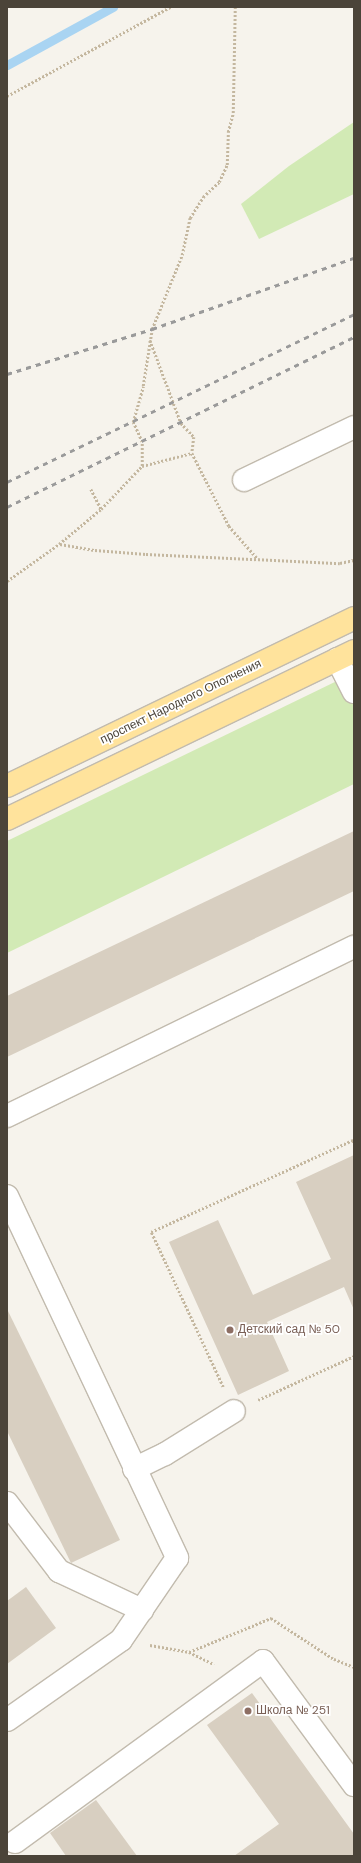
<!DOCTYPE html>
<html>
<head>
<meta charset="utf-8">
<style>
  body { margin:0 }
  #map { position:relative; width:361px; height:1863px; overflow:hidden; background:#f6f3ec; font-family:"DM Sans",sans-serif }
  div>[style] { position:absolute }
  .green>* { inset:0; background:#d2eab5 }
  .stream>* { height:9px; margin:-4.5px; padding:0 4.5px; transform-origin:4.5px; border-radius:4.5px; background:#a9d4f2 }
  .building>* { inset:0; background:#d8cfc1 }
  .path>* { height:2.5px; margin-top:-1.25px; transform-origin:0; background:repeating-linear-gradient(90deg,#c4b79f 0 2px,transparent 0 4px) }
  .roads { filter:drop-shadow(1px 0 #c2bbae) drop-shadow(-1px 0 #c2bbae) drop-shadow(0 1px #c2bbae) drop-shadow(0 -1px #c2bbae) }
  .minor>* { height:22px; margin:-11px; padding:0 11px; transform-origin:11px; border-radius:11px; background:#fff }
  .major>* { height:22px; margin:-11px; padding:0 11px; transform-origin:11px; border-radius:11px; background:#ffe39c }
  .rail>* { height:3px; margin-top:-1.5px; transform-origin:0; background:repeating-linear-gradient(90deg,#9a9a9a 0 5px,transparent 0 10px) }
  .dots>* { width:11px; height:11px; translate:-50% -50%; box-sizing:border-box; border:2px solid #fff; border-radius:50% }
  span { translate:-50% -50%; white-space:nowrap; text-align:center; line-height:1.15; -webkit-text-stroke:3.5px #fff; paint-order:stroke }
  .street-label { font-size:12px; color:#4b4439 }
  .education-label { font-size:12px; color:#785e54 }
  .left { translate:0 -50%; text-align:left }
  .frame { position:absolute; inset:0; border:8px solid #4b4439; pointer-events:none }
</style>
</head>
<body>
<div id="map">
  <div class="green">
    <div style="clip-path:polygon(354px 122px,354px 194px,259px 239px,241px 204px,289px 166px)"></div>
    <div style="clip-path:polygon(341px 679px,354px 706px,354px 784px,7px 953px,7px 841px)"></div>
  </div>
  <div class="stream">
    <div style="left:7px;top:65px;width:121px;rotate:-28.7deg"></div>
  </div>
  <div class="building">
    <div style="clip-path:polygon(354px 831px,354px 891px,7px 1057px,7px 996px)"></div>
    <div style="clip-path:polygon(354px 1155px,354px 1310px,344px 1287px,267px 1322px,289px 1371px,238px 1395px,169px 1242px,218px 1220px,253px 1295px,331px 1259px,296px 1182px)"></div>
    <div style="clip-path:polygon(7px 1309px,120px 1540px,71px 1563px,7px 1431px)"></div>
    <div style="clip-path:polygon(26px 1587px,56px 1628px,7px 1664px,7px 1601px)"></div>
    <div style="clip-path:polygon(252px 1693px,354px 1834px,354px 1856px,234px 1856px,279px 1824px,207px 1725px)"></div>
    <div style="clip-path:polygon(96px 1800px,137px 1856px,66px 1856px,50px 1833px)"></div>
  </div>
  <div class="path">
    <div style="left:7px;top:96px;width:186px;rotate:-28.6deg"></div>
    <div style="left:150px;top:340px;width:89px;rotate:69.5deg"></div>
    <div style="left:181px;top:423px;width:19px;rotate:47deg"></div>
    <div style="left:194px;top:437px;width:16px;rotate:97deg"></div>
    <div style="left:142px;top:466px;width:52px;rotate:-14.6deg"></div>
    <div style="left:192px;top:453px;width:82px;rotate:63.1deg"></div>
    <div style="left:229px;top:526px;width:44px;rotate:48.7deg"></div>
    <div style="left:91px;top:489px;width:22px;rotate:63deg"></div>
    <div style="left:60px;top:544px;width:36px;rotate:10deg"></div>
    <div style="left:95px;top:550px;width:51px;rotate:4.5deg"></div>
    <div style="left:146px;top:554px;width:194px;rotate:2.7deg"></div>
    <div style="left:340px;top:563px;width:14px;rotate:-12deg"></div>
    <div style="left:7px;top:581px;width:64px;rotate:-35.4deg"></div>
    <div style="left:59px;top:544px;width:55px;rotate:-39.8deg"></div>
    <div style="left:101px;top:509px;width:59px;rotate:-46.4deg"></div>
    <div style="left:142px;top:466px;width:24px;rotate:-90deg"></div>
    <div style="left:142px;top:442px;width:22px;rotate:-114deg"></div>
    <div style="left:133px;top:422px;width:37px;rotate:-74deg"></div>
    <div style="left:143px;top:386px;width:58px;rotate:-81deg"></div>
    <div style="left:152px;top:329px;width:80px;rotate:-67.9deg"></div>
    <div style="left:182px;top:255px;width:38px;rotate:-78deg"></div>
    <div style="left:190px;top:218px;width:25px;rotate:-58deg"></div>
    <div style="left:203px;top:197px;width:22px;rotate:-43deg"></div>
    <div style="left:219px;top:182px;width:19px;rotate:-65deg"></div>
    <div style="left:227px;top:165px;width:33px;rotate:-88deg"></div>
    <div style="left:228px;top:132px;width:20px;rotate:-75deg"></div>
    <div style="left:233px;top:113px;width:106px;rotate:-88.9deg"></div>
    <div style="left:223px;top:1387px;width:171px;rotate:-114.9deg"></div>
    <div style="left:151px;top:1232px;width:222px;rotate:-24.5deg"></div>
    <div style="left:353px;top:1140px;width:3px;rotate:72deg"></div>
    <div style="left:258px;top:1400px;width:106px;rotate:-24.6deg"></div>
    <div style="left:150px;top:1645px;width:40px;rotate:10deg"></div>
    <div style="left:189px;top:1652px;width:89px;rotate:-22.5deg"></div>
    <div style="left:271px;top:1618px;width:75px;rotate:33.1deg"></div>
    <div style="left:334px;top:1659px;width:22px;rotate:22deg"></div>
    <div style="left:189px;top:1652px;width:28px;rotate:26deg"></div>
  </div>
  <div class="roads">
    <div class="minor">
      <div style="left:244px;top:480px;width:122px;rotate:-25.7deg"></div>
      <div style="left:337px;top:659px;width:37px;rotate:63deg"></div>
      <div style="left:7px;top:1116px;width:386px;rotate:-26deg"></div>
      <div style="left:7px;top:1196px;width:400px;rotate:64.8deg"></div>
      <div style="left:177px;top:1558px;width:99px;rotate:124.3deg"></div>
      <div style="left:121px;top:1640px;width:139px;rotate:144.9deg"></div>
      <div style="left:134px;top:1469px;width:34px;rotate:-26deg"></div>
      <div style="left:165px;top:1454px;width:81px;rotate:-31.9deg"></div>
      <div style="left:7px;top:1503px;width:86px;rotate:52.6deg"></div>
      <div style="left:59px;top:1571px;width:92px;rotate:25.2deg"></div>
      <div style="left:15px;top:1842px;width:307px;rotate:-36.1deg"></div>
      <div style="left:263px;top:1661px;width:154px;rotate:53.7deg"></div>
    </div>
    <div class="major">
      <div style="left:7px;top:786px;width:386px;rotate:-25.8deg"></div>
      <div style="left:7px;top:819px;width:386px;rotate:-25.8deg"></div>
    </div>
  </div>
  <div class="rail">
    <div style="left:7px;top:374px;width:152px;rotate:-17.2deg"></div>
    <div style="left:152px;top:329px;width:214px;rotate:-19.4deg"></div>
    <div style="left:7px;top:482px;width:386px;rotate:-25.8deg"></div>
    <div style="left:7px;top:507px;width:386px;rotate:-26.1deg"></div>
  </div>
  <div class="dots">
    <div style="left:230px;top:1330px;background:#8d6e63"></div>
    <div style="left:248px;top:1711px;background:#8d6e63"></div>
  </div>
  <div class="street-label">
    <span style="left:181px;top:702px;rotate:-26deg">проспект Народного Ополчения</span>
  </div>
  <div class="education-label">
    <span class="left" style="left:238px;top:1330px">Детский сад № 50</span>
    <span class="left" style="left:256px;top:1711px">Школа № 251</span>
  </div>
  <div class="frame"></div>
</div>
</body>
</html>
